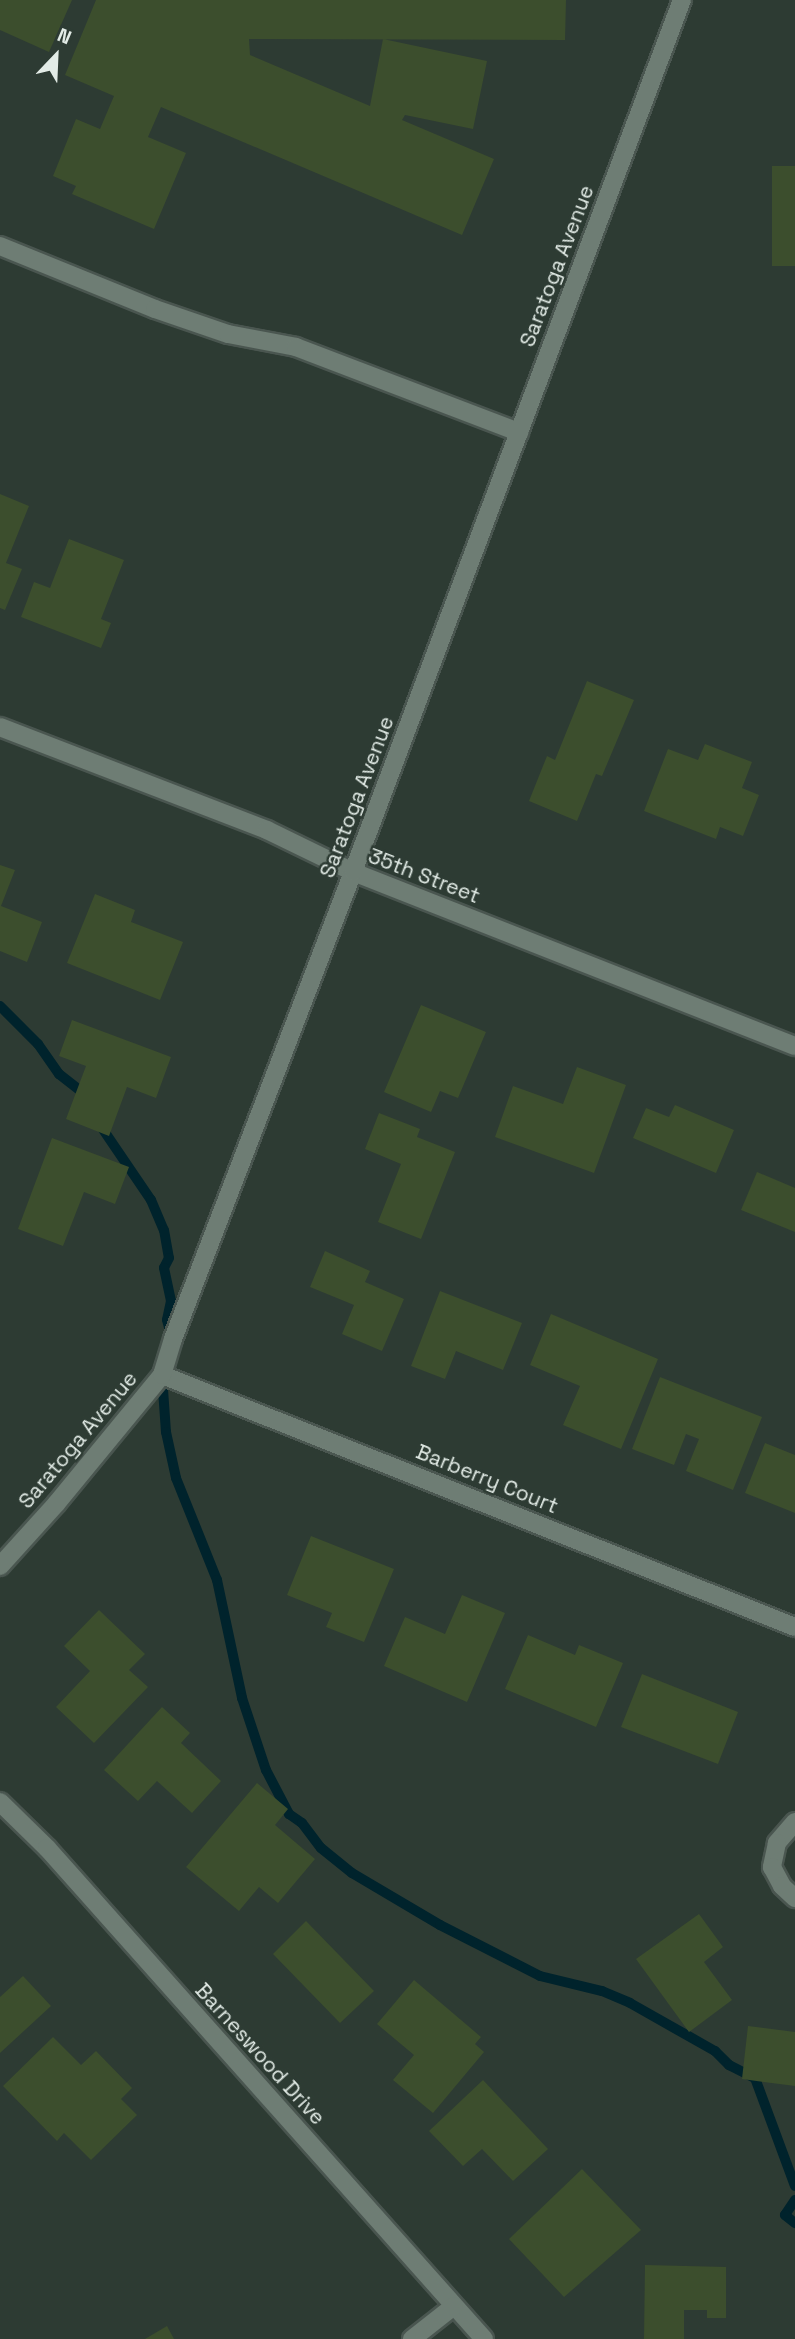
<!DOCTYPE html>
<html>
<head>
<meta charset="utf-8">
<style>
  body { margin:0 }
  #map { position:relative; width:795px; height:2339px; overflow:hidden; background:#2d3b33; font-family:"Space Grotesk",sans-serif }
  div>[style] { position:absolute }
  .stream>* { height:10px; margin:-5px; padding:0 5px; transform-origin:5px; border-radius:5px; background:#00232c }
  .building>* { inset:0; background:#3c4e2d }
  .roads { filter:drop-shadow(2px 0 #4a5650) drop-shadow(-2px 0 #4a5650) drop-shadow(0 2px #4a5650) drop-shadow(0 -2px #4a5650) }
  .lane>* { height:18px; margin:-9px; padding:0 9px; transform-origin:9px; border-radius:9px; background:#6e7d74 }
  .street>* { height:18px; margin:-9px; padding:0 9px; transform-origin:9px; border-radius:9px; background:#6e7d74 }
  span { translate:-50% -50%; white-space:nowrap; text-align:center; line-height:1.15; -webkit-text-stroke:5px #2d3b33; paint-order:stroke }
  .street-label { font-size:21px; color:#e2ebe6 }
  .north { position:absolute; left:21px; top:21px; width:70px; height:70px; -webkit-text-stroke:5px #2d3b33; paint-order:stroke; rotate:23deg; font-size:19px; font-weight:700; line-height:28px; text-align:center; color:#e2ebe6 }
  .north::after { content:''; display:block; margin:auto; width:24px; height:32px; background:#e2ebe6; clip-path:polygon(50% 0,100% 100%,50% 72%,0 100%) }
</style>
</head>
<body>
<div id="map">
  <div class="stream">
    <div style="left:0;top:1006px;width:54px;rotate:45deg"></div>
    <div style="left:38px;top:1044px;width:37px;rotate:55deg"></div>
    <div style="left:59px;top:1074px;width:28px;rotate:38deg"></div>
    <div style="left:81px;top:1091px;width:9px;rotate:69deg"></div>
    <div style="left:100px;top:1125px;width:91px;rotate:55.8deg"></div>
    <div style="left:151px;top:1200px;width:33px;rotate:67deg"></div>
    <div style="left:164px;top:1230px;width:28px;rotate:80deg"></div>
    <div style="left:169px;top:1258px;width:11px;rotate:117deg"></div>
    <div style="left:164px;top:1268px;width:34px;rotate:78deg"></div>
    <div style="left:171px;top:1301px;width:19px;rotate:102deg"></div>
    <div style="left:167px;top:1320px;width:20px;rotate:75deg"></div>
    <div style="left:162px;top:1375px;width:57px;rotate:86deg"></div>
    <div style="left:166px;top:1432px;width:47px;rotate:77.7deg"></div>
    <div style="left:176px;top:1478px;width:110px;rotate:68.1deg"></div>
    <div style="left:217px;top:1580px;width:121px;rotate:78deg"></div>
    <div style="left:242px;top:1698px;width:76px;rotate:71.6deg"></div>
    <div style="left:266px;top:1770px;width:50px;rotate:62.4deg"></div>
    <div style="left:289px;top:1814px;width:16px;rotate:35deg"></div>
    <div style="left:302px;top:1823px;width:31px;rotate:53deg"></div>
    <div style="left:321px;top:1848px;width:40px;rotate:39deg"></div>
    <div style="left:352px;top:1873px;width:102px;rotate:30.6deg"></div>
    <div style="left:440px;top:1925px;width:112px;rotate:27deg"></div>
    <div style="left:540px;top:1976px;width:64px;rotate:13.6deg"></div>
    <div style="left:602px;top:1991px;width:30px;rotate:23deg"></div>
    <div style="left:630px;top:2003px;width:98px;rotate:29.5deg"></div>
    <div style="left:715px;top:2051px;width:20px;rotate:45deg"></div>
    <div style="left:729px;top:2065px;width:29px;rotate:27deg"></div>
    <div style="left:755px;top:2078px;width:115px;rotate:69.7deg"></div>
    <div style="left:795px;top:2200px;width:18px;rotate:124deg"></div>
    <div style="left:785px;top:2215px;width:13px;rotate:39deg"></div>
  </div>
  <div class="building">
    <div style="clip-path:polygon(0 0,72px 0,49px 52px,0 30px)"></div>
    <div style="clip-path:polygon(96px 0,566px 0,565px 40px,249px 39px,250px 55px,370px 106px,383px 39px,487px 61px,473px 129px,405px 115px,402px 120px,494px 159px,462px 235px,161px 107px,148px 137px,186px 153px,154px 229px,72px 194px,76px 186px,53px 176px,76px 119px,100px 129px,114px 96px,65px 75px)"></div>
    <div style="clip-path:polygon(772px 166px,795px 166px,795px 266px,772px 266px)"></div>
    <div style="clip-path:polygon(0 494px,29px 506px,6px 563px,22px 569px,5px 610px,0 608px)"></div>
    <div style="clip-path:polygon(69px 539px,124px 560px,101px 619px,111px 623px,101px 648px,21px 617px,34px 582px,50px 588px)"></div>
    <div style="clip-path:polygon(587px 681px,634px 700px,602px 776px,596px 774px,577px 821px,529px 801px,547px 756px,555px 760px)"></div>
    <div style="clip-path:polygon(705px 744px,752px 762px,742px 788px,759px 795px,743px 836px,720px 827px,716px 839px,644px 811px,668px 749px,698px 760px)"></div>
    <div style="clip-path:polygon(0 865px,15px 870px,1px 906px,42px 922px,27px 962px,0 951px)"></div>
    <div style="clip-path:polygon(95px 894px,135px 910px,131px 922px,183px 942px,160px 1000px,67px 963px)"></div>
    <div style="clip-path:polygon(421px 1005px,486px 1032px,458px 1098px,440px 1091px,431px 1112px,384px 1092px)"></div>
    <div style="clip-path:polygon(72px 1020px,171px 1057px,156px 1098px,127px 1087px,109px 1136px,66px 1119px,86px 1066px,59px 1056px)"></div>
    <div style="clip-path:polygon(577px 1067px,626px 1085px,594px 1173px,495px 1137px,513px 1086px,563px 1104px)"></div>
    <div style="clip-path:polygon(675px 1105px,734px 1130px,716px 1173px,633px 1138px,646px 1108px,669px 1117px)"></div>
    <div style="clip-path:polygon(379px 1113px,420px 1129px,417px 1137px,455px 1152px,421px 1239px,378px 1222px,401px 1164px,365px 1149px)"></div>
    <div style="clip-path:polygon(52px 1138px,129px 1167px,115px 1204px,84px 1192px,63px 1246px,18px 1229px)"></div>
    <div style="clip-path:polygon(757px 1172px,795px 1188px,795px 1232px,741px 1210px)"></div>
    <div style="clip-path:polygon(325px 1251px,370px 1271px,365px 1282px,404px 1299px,382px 1351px,342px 1334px,354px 1305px,310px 1287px)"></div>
    <div style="clip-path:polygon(440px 1291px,522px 1323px,503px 1370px,456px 1351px,445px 1379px,411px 1366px)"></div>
    <div style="clip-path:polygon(551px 1314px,658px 1359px,621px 1449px,563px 1425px,580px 1386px,530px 1365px)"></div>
    <div style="clip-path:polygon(660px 1377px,762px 1417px,733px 1490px,686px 1471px,699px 1439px,686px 1434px,674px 1465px,632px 1449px)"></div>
    <div style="clip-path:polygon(765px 1443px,795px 1455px,795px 1513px,745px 1493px)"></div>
    <div style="clip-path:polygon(311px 1536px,394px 1569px,364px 1642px,326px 1627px,332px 1613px,287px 1595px)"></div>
    <div style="clip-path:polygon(462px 1595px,505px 1613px,467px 1702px,384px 1666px,405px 1617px,445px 1634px)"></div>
    <div style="clip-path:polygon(99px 1610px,145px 1654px,129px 1670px,148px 1687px,94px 1743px,56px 1707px,90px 1671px,64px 1646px)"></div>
    <div style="clip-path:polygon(528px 1635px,575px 1655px,579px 1645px,623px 1663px,596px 1727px,505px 1689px)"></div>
    <div style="clip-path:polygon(642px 1674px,738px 1712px,718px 1764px,621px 1727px)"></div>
    <div style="clip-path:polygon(162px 1707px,190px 1733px,181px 1743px,221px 1781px,192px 1813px,157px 1781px,138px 1801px,104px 1770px)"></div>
    <div style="clip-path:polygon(257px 1783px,288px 1809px,275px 1825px,315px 1859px,278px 1903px,259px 1887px,239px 1911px,186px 1867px)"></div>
    <div style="clip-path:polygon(699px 1914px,723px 1947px,704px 1962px,732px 2000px,689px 2032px,636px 1959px)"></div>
    <div style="clip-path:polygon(306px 1921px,374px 1991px,340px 2023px,273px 1954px)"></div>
    <div style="clip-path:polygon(23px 1976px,51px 2006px,0 2053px,0 1997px)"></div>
    <div style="clip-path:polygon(414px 1980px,481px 2037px,475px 2044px,484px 2052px,433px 2113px,393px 2080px,414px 2055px,377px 2024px)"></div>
    <div style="clip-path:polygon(748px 2026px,795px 2032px,795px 2086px,742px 2079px)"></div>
    <div style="clip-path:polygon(53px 2037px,81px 2065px,96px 2051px,132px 2088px,121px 2099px,137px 2115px,91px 2160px,64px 2133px,57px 2141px,3px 2086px)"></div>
    <div style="clip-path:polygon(483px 2080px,548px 2149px,513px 2181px,482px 2149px,463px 2166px,429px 2131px)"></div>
    <div style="clip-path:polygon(582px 2169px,641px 2230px,564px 2297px,509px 2239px)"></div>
    <div style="clip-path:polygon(645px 2265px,726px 2267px,726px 2318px,707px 2318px,707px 2310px,684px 2310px,684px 2339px,644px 2339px)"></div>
    <div style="clip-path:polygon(167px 2326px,174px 2339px,145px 2339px)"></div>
  </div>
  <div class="roads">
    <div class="lane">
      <div style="left:0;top:246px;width:167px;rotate:22.1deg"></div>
      <div style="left:155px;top:309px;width:77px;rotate:18.9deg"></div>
      <div style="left:228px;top:334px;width:69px;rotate:10.8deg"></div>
      <div style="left:296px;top:347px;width:239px;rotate:20.9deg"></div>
    </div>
    <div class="street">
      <div style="left:0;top:727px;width:286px;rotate:21.1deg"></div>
      <div style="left:267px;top:830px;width:96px;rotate:26deg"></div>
      <div style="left:353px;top:872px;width:475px;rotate:21.5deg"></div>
      <div style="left:162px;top:1375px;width:681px;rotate:21.71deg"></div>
      <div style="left:0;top:1566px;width:84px;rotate:-47.9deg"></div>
      <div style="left:56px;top:1504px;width:167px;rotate:-50.6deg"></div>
      <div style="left:162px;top:1375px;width:38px;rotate:-73deg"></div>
      <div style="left:173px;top:1339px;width:500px;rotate:-68.92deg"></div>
      <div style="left:353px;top:872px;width:932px;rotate:-69.33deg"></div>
      <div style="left:0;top:1802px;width:66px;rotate:44.4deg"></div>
      <div style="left:47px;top:1848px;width:657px;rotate:48.33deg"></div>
      <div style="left:795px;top:1822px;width:28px;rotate:131deg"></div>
      <div style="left:777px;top:1843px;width:25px;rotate:102deg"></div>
      <div style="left:772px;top:1867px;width:21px;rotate:62deg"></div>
      <div style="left:782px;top:1886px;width:18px;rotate:43deg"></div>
      <div style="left:412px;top:2339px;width:53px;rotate:-38.2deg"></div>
    </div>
  </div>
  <div class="street-label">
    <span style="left:557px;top:266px;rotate:-69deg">Saratoga Avenue</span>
    <span style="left:357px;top:797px;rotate:-69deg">Saratoga Avenue</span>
    <span style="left:424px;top:876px;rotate:21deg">35th Street</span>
    <span style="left:78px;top:1440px;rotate:-50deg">Saratoga Avenue</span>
    <span style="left:487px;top:1479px;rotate:22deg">Barberry Court</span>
    <span style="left:260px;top:2054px;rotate:48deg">Barneswood Drive</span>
  </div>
  <div class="north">N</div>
</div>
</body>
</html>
